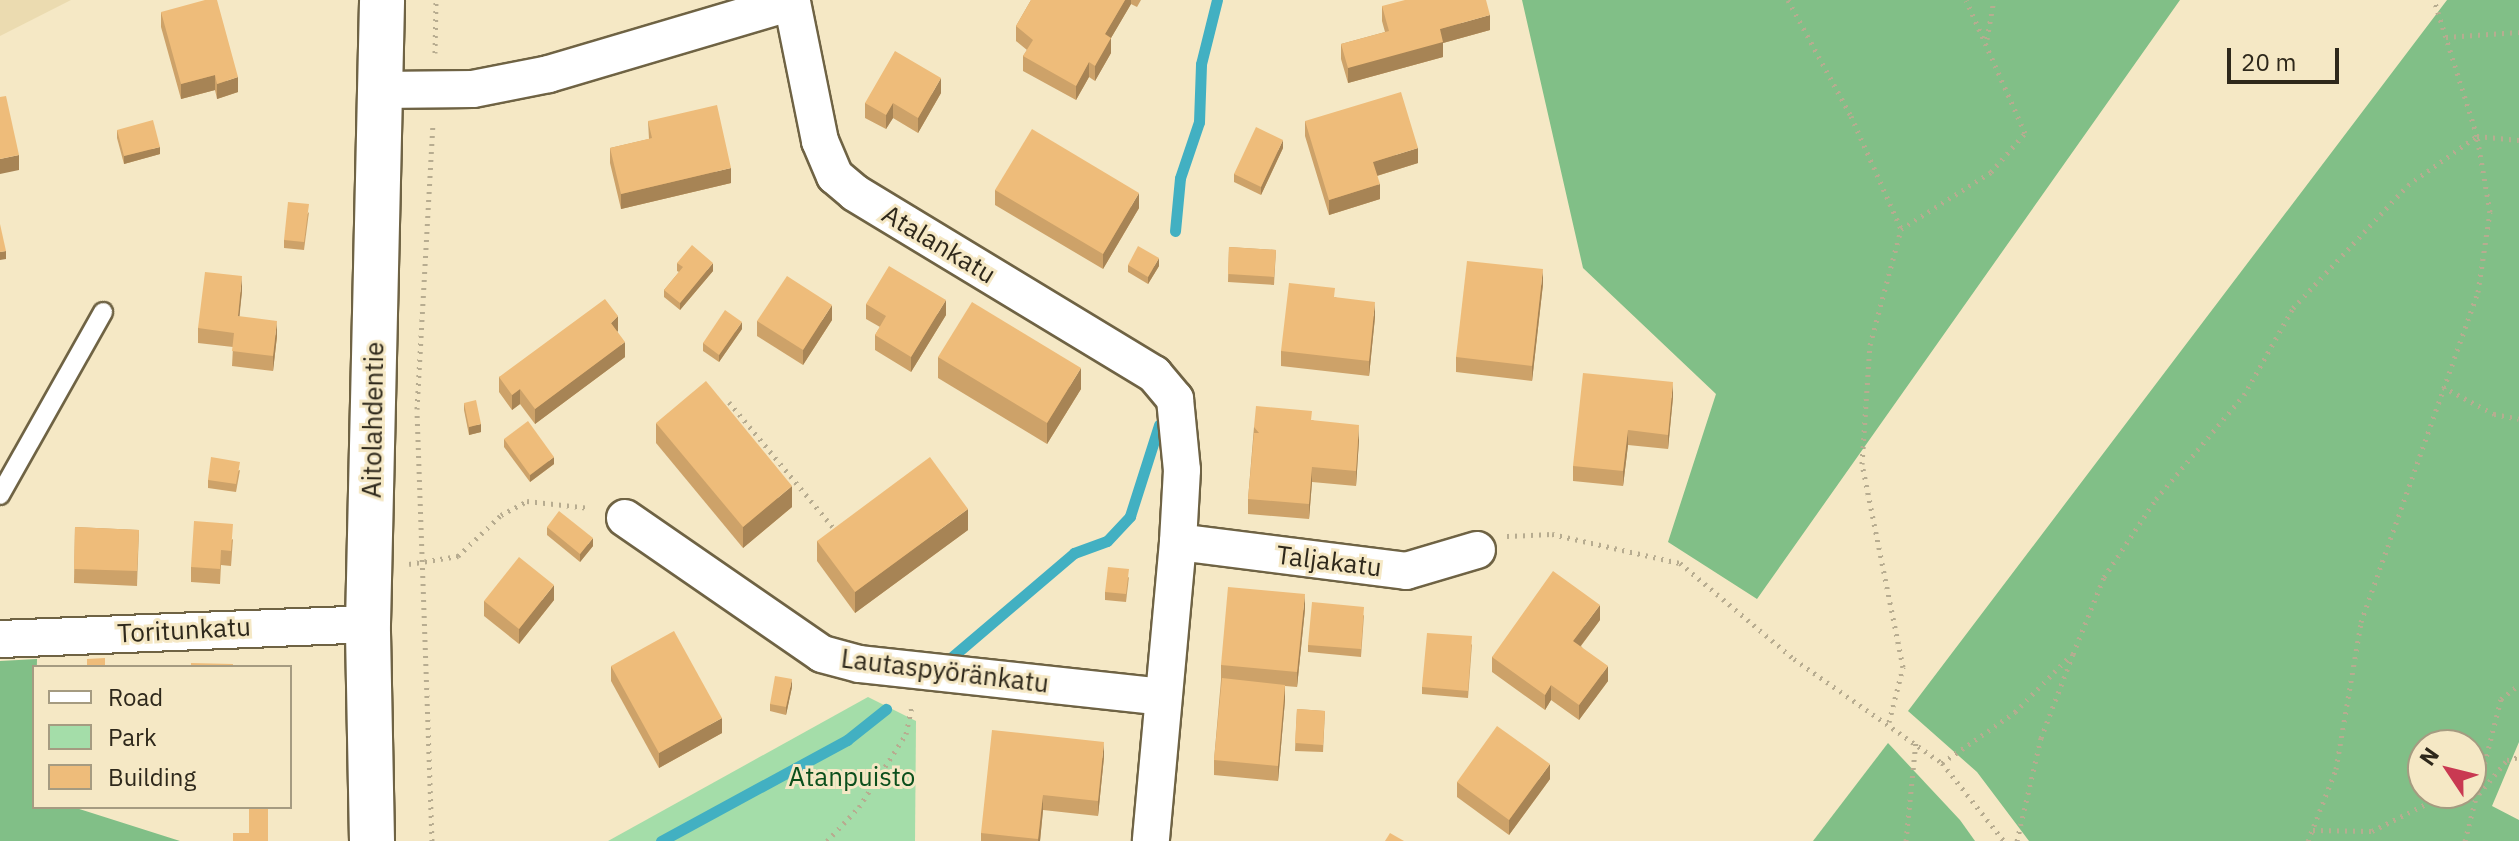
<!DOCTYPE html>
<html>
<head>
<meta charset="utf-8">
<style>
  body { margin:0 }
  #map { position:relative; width:2519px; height:841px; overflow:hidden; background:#f5e8c5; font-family:"IBM Plex Sans",sans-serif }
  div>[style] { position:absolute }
  .built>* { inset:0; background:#ebdbb0 }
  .green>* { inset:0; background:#a4dda9 }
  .forest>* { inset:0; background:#81bf87 }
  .stream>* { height:11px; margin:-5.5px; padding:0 5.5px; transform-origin:5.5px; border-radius:5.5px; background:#42b0c2 }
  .path>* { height:5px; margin-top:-2.5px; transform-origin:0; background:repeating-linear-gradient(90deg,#b7ac90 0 2px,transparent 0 8px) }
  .roads { filter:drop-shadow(2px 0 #6f6344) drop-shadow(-2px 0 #6f6344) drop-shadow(0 2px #6f6344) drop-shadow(0 -2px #6f6344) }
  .lane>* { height:18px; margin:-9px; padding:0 9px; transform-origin:9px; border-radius:9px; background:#fff }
  .street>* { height:36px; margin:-18px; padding:0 18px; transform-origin:18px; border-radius:18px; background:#fff }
  .secondary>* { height:44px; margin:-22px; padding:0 22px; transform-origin:22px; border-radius:22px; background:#fff }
  .wall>* { inset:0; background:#cda269 }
  .shaded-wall>* { inset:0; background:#a78455 }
  .building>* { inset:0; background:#eebc7a }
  span { translate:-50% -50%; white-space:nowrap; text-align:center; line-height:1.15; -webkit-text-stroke:6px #f5e8c5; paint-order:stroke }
  .street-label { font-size:26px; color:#2e281b }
  .park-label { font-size:26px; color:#0b4f1c }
  .legend { position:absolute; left:32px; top:665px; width:260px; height:144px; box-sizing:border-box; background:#f5e8c5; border:2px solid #a59b81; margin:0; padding:10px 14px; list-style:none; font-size:24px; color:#2e281b }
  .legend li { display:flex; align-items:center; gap:16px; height:40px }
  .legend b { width:40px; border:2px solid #a59b81 }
  .north { position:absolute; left:2407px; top:729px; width:80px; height:80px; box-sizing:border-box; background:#f5e8c5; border:2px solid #a59b81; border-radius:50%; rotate:305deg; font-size:22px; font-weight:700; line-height:32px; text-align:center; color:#2e281b }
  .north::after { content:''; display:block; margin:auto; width:28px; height:36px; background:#c93952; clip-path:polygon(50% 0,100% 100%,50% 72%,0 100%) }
  .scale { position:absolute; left:2227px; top:48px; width:112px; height:36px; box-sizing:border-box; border:4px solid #2e281b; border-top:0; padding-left:10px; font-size:24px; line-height:28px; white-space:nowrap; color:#2e281b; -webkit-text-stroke:6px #f5e8c5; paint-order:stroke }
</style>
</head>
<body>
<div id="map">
  <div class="built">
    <div style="clip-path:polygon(0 0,71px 0,0 36px)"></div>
  </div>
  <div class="green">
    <div style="clip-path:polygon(868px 697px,916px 721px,915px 841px,608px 841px)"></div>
  </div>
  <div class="forest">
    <div style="clip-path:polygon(1522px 0,2180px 0,1757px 599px,1668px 542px,1716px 394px,1583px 268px)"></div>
    <div style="clip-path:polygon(evenodd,2447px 0,2519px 0,2519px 742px,2492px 806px,2519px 820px,2519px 841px,2029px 841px,1977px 772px,1908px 711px,2447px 0,2471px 745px,2471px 793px,2423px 793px,2423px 745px,2471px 745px)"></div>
    <div style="clip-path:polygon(37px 659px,34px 807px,73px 807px,180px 841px,0 841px,0 661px)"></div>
    <div style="clip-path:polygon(1888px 743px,1960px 820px,1975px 841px,1813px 841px)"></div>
  </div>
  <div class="stream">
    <div style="left:1175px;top:231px;width:53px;rotate:-84.6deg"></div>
    <div style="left:1180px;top:178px;width:59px;rotate:-71.3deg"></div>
    <div style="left:1199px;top:122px;width:58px;rotate:-88deg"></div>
    <div style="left:1201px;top:64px;width:66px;rotate:-76deg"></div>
    <div style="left:946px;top:662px;width:168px;rotate:-40.4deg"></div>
    <div style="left:1074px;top:553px;width:35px;rotate:-20deg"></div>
    <div style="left:1107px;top:541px;width:34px;rotate:-47deg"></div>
    <div style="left:1130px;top:516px;width:96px;rotate:-72.3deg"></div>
    <div style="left:661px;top:841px;width:212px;rotate:-28.5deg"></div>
    <div style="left:847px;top:740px;width:50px;rotate:-38.5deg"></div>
  </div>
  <div class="path">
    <div style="left:1788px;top:0;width:132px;rotate:61.5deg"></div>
    <div style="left:1851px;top:116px;width:124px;rotate:66.1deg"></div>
    <div style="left:2446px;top:37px;width:73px;rotate:-3.9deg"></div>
    <div style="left:1987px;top:39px;width:40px;rotate:-80deg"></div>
    <div style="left:435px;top:53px;width:53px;rotate:-88.9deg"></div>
    <div style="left:2443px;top:387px;width:58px;rotate:27.9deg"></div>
    <div style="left:2494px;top:414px;width:25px;rotate:11deg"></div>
    <div style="left:729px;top:402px;width:168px;rotate:50.3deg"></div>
    <div style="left:1507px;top:536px;width:45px;rotate:-2.5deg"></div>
    <div style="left:1552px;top:534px;width:131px;rotate:12.8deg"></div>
    <div style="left:1680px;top:563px;width:149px;rotate:40.1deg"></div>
    <div style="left:1794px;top:659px;width:181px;rotate:35.1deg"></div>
    <div style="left:1942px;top:763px;width:100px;rotate:51.5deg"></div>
    <div style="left:409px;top:564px;width:50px;rotate:-9.3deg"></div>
    <div style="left:458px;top:556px;width:59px;rotate:-43.6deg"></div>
    <div style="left:501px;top:515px;width:30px;rotate:-28deg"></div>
    <div style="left:527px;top:501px;width:63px;rotate:6.3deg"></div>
    <div style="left:1889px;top:722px;width:57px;rotate:-75.7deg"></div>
    <div style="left:1903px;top:667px;width:207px;rotate:-101.4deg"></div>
    <div style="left:1862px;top:464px;width:119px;rotate:-86.2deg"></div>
    <div style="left:1870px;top:345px;width:120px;rotate:-75deg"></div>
    <div style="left:1901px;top:229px;width:107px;rotate:-32.3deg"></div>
    <div style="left:1991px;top:172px;width:52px;rotate:-48.9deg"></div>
    <div style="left:2025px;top:133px;width:145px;rotate:-113.9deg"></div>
    <div style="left:1942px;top:763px;width:89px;rotate:-34.9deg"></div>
    <div style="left:2015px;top:712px;width:77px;rotate:-45.5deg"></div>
    <div style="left:2471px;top:793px;width:8px;rotate:7deg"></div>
    <div style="left:2479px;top:794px;width:44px;rotate:-50.5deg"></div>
    <div style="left:2507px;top:760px;width:12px;rotate:-14deg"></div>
    <div style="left:2313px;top:830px;width:59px;rotate:1deg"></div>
    <div style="left:2372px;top:831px;width:85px;rotate:-26.6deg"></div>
    <div style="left:432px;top:841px;width:432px;rotate:-92deg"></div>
    <div style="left:417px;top:409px;width:282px;rotate:-86.8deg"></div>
    <div style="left:827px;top:841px;width:47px;rotate:-46.7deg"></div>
    <div style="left:859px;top:807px;width:87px;rotate:-57.2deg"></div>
    <div style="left:906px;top:734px;width:30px;rotate:-78deg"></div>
    <div style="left:1906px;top:841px;width:100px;rotate:-84.3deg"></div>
    <div style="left:2017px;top:841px;width:106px;rotate:-76.9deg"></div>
    <div style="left:2041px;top:738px;width:90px;rotate:-69.1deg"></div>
    <div style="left:2073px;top:654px;width:83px;rotate:-68.1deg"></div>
    <div style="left:2104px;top:577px;width:94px;rotate:-56.3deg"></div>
    <div style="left:2156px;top:499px;width:136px;rotate:-49.8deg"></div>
    <div style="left:2244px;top:395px;width:100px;rotate:-60.6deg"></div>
    <div style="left:2293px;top:308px;width:168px;rotate:-46.9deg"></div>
    <div style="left:2408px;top:185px;width:85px;rotate:-35.4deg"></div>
    <div style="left:2477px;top:136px;width:42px;rotate:5.4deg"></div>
    <div style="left:2308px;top:841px;width:77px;rotate:-68.7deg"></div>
    <div style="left:2336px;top:769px;width:149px;rotate:-80.3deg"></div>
    <div style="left:2361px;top:622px;width:350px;rotate:-70.5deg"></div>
    <div style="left:2478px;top:292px;width:81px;rotate:-81.5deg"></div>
    <div style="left:2490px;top:212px;width:77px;rotate:-99.7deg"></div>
    <div style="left:2477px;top:136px;width:143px;rotate:-107.5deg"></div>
    <div style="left:2465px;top:841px;width:146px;rotate:-75.8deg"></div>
    <div style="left:2501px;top:699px;width:23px;rotate:-38deg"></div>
  </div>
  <div class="roads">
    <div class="lane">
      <div style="left:0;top:495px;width:210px;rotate:-60.6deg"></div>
    </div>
    <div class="street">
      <div style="left:380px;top:90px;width:93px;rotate:-0.6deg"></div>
      <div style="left:473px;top:89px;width:77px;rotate:-11.2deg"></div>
      <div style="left:549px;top:74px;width:253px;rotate:-16.5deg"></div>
      <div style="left:792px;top:2px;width:142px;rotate:78.6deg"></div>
      <div style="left:820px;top:141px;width:38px;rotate:67deg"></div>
      <div style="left:835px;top:176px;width:26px;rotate:40deg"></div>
      <div style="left:855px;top:193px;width:350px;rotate:31.2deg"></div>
      <div style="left:1154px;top:374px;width:33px;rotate:50deg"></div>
      <div style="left:1175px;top:399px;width:71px;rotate:84.4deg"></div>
      <div style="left:1182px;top:470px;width:72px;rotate:93.2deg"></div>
      <div style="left:1178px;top:542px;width:300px;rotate:95.2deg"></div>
      <div style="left:625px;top:518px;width:239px;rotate:34.6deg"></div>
      <div style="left:822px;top:654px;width:39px;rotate:15deg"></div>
      <div style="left:860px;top:664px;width:305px;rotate:6.2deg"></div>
      <div style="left:1178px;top:542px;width:230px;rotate:7.2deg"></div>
      <div style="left:1406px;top:571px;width:74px;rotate:-16.5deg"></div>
      <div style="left:0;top:639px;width:368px;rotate:-2.3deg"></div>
    </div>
    <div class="secondary">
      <div style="left:372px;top:841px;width:217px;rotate:-91.1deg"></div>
      <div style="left:368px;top:624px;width:624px;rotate:-88.71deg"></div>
    </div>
  </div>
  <div class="wall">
    <div style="clip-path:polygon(1031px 0,1141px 0,1137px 7px,1131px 4px,1111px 38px,1111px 53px,1095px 81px,1089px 77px,1076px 100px,1023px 71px,1023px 56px,1027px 50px,1016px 41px,1016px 26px)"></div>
    <div style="clip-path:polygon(1382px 6px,1490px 30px,1443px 43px,1443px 57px,1348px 83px,1341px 59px,1341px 44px,1385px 32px,1382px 21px)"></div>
    <div style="clip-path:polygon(161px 12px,238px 92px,217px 99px,215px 90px,181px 99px,161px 27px)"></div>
    <div style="clip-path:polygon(941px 93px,918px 133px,893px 118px,886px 129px,865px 118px,865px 103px)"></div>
    <div style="clip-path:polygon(648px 121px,731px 183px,621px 209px,610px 163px,610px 148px,649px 139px)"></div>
    <div style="clip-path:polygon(1305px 121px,1418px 163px,1377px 176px,1380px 199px,1329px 215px,1305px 136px)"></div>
    <div style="clip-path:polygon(117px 130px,160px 154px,124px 164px,117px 138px)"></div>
    <div style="clip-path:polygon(1283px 148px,1261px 195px,1234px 182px,1234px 174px)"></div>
    <div style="clip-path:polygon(995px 190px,1139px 208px,1103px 269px,995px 205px)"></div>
    <div style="clip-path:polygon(309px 212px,304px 250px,284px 248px,284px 240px)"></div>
    <div style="clip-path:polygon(1229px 247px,1276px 250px,1274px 285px,1228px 282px)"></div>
    <div style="clip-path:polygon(677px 263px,713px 271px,680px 310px,664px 297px,664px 290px,679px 272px,677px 271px)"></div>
    <div style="clip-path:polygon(1128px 265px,1159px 266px,1148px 284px,1128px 272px)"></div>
    <div style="clip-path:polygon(1543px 284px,1532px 381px,1456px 372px,1456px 357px)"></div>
    <div style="clip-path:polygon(242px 291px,239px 317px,277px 336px,273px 371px,232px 366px,233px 347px,198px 343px,198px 328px)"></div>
    <div style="clip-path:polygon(1335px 297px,1375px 317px,1369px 376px,1281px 366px,1281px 351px)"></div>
    <div style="clip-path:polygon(866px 304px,946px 315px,911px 372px,875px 350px,875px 335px,880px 327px,866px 319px)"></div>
    <div style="clip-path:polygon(832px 320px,803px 365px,757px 336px,757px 321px)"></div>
    <div style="clip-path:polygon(742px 329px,719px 362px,703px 351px,703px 343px)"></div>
    <div style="clip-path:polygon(617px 331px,625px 357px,535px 424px,520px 404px,512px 410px,499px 392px,499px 377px)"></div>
    <div style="clip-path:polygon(938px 357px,1081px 389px,1047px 444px,938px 378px)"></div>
    <div style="clip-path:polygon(1673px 397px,1668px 449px,1628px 445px,1623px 486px,1573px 481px,1573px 466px)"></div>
    <div style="clip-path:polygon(464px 403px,481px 432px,469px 435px,464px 410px)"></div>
    <div style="clip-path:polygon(1312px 420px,1359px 440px,1356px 486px,1312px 482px,1309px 519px,1248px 514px,1248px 499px,1254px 427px)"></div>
    <div style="clip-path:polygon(656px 423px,792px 507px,743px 548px,656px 443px)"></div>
    <div style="clip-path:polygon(504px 439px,554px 464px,530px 482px,504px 447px)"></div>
    <div style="clip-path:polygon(240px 470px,236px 492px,208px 488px,208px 480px)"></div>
    <div style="clip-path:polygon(75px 527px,139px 530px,137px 586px,74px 583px)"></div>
    <div style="clip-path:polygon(547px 527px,593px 546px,580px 562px,547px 535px)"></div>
    <div style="clip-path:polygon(968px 530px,855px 613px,817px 561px,817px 541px)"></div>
    <div style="clip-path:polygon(233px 539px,231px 566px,221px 565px,220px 584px,191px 582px,191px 567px)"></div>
    <div style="clip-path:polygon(1129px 577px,1126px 602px,1105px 600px,1105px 592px)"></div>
    <div style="clip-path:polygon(554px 600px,519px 644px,484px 616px,484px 601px)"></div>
    <div style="clip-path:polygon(1305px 609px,1297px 687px,1285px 686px,1285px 700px,1278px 781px,1214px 775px,1214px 760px,1221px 680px,1221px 665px)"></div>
    <div style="clip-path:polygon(1364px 615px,1361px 657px,1308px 652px,1308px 645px)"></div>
    <div style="clip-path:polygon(1600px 620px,1581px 646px,1608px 681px,1579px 720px,1551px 700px,1545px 710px,1492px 672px,1492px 657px)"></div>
    <div style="clip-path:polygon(1472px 644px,1468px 698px,1422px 694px,1422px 687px)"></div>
    <div style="clip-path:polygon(611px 666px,722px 733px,659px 768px,611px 681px)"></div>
    <div style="clip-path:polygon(792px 687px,786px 715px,770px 711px,770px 704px)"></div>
    <div style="clip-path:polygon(1297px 709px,1325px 711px,1323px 752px,1295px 751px)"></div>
    <div style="clip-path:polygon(1104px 757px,1098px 816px,1043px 810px,1040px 841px,981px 841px,981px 833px)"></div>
    <div style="clip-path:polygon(1550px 779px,1509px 835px,1457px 797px,1457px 782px)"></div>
  </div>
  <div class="shaded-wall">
    <div style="clip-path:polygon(1125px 0,1131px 0,1131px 4px,1111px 38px,1111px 53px,1095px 81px,1095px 66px,1105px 34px)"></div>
    <div style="clip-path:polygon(1490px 15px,1490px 30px,1443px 43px,1443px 57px,1348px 83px,1348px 68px,1440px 29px)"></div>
    <div style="clip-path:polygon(1089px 62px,1089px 77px,1076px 100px,1076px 86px)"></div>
    <div style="clip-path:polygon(215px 75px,215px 90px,181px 99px,181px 84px)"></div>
    <div style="clip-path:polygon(238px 77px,238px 92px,217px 99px,217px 84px)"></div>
    <div style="clip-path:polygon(941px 78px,941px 93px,918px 133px,918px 118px)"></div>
    <div style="clip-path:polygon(893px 103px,893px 118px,886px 129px,886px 115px)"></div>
    <div style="clip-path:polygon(1283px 140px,1283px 148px,1261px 195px,1261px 187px)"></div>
    <div style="clip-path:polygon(160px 147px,160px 154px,124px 164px,124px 156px)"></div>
    <div style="clip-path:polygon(1418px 148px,1418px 163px,1373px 177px,1373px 162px)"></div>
    <div style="clip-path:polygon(19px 155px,19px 170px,0 174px,0 159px)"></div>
    <div style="clip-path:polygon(731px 168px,731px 183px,621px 209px,621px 194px)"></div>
    <div style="clip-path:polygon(1380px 184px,1380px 199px,1329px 215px,1329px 200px)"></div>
    <div style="clip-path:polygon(1139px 193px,1139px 208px,1103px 269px,1103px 254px)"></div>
    <div style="clip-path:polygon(6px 251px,6px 259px,0 260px,0 252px)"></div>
    <div style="clip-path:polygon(1159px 258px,1159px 266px,1148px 284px,1148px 277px)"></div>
    <div style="clip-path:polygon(713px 263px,713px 271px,680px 310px,680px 303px)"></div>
    <div style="clip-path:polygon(1543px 269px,1543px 284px,1532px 381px,1532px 366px)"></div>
    <div style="clip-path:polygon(242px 276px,242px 291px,238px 331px,238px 316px)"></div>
    <div style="clip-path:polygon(946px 300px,946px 315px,911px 372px,911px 357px)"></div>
    <div style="clip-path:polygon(1375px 302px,1375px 317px,1369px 376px,1369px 361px)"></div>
    <div style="clip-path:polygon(832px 305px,832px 320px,803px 365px,803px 350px)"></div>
    <div style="clip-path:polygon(618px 316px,618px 331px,611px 338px,611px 323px)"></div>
    <div style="clip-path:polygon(277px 321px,277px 336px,273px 371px,273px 356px)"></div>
    <div style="clip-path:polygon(742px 322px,742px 329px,719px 362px,719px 355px)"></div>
    <div style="clip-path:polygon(625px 342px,625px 357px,535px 424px,535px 409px)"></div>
    <div style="clip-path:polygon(1081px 368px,1081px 389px,1047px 444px,1047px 423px)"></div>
    <div style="clip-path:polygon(1673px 382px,1673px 397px,1668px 449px,1668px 435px)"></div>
    <div style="clip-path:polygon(520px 389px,520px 404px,512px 410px,512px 395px)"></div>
    <div style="clip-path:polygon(481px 424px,481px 432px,469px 435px,469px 427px)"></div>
    <div style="clip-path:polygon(1359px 425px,1359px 440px,1356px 486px,1356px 471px)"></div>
    <div style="clip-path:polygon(1628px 430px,1628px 445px,1623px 486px,1623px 471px)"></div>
    <div style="clip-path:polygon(554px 457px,554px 464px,530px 482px,530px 475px)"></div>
    <div style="clip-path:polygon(1312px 467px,1312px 482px,1309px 519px,1309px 504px)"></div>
    <div style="clip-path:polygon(792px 486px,792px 507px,743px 548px,743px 527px)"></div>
    <div style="clip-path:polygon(968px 509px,968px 530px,855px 613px,855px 592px)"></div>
    <div style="clip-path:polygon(593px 538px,593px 546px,580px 562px,580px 554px)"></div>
    <div style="clip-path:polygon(554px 585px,554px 600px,519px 644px,519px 629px)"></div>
    <div style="clip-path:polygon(1305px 594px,1305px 609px,1297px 687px,1297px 672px)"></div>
    <div style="clip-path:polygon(1600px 605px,1600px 620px,1573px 656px,1573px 641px)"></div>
    <div style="clip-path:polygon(1608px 666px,1608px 681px,1579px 720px,1579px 705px)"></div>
    <div style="clip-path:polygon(792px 679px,792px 687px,786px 715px,786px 707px)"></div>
    <div style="clip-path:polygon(1285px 685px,1285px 700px,1278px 781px,1278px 766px)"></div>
    <div style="clip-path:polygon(1551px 685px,1551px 700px,1545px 710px,1545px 695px)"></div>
    <div style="clip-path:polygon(722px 718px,722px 733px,659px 768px,659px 753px)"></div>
    <div style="clip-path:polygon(1104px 742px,1104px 757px,1098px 816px,1098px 801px)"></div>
    <div style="clip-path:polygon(1550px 764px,1550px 779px,1509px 835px,1509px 820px)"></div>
    <div style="clip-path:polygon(1043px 795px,1043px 810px,1040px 841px,1038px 841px)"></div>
  </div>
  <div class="building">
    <div style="clip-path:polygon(205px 0,217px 0,238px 77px,217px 84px,215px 75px,181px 84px,161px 12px)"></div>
    <div style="clip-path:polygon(1031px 0,1125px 0,1105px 34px,1111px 38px,1095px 66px,1089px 62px,1076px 86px,1023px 56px,1033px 40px,1016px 26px)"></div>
    <div style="clip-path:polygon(1405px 0,1486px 0,1490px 15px,1440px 29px,1443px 42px,1348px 68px,1341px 44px,1389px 31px,1382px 6px)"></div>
    <div style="clip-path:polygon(895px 51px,941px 78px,918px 118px,893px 103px,886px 115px,865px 103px)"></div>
    <div style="clip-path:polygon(1401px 92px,1418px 148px,1373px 162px,1380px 184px,1329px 200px,1305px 121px)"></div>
    <div style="clip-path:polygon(6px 96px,19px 155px,0 159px,0 97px)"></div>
    <div style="clip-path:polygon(717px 105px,731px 168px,621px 194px,610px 148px,652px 138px,648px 121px)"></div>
    <div style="clip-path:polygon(153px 120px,160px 147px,124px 156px,117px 130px)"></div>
    <div style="clip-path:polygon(1256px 127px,1283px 140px,1261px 187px,1234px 174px)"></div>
    <div style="clip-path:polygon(1032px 129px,1139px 193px,1103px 254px,995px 190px)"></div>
    <div style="clip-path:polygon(288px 202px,309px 204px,304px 242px,284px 240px)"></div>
    <div style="clip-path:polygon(0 224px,6px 251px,0 252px)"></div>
    <div style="clip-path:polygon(692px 245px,713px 263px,680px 303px,664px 290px,683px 267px,677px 263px)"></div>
    <div style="clip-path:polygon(1138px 246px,1159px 258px,1148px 277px,1128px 265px)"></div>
    <div style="clip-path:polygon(1229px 247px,1276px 250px,1274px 277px,1228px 274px)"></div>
    <div style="clip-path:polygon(1467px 261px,1543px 269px,1532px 366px,1456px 357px)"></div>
    <div style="clip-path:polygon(889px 266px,946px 300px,911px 357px,875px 335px,886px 316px,866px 304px)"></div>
    <div style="clip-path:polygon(205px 272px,242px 276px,238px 316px,277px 321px,273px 356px,232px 351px,234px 333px,198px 328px)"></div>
    <div style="clip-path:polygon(787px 276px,832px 305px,803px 350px,757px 321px)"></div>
    <div style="clip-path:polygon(1289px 283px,1335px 288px,1334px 297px,1375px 302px,1369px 361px,1281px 351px)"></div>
    <div style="clip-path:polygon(605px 299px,618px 316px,611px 323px,625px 342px,535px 409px,520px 389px,512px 395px,499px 377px)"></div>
    <div style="clip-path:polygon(972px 302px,1081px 368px,1047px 423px,938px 357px)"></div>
    <div style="clip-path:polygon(725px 310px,742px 322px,719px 355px,703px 343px)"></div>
    <div style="clip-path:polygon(1583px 373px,1673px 382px,1668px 435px,1628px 430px,1623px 471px,1573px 466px)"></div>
    <div style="clip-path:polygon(706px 381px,792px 486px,743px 527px,656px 423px)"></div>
    <div style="clip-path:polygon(476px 400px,481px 424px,469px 427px,464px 403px)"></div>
    <div style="clip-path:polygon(1256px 406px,1312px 411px,1311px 420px,1359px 425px,1356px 471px,1312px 467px,1309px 504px,1248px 499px,1254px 433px,1259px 433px,1254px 427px)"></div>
    <div style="clip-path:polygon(528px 421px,554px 457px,530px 475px,504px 439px)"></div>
    <div style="clip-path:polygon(211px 457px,240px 462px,236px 484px,208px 480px)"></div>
    <div style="clip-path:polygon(930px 457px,968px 509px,855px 592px,817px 541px)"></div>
    <div style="clip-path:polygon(559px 511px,593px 538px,580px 554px,547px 527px)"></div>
    <div style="clip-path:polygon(194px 521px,233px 524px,231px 551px,221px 550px,220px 569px,191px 567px)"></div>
    <div style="clip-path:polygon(75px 527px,139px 530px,137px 571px,74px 569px)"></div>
    <div style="clip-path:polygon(519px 557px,554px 585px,519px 629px,484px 601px)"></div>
    <div style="clip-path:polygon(1108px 567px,1129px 569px,1126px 594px,1105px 592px)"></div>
    <div style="clip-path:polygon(1553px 571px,1600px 605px,1573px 641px,1608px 666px,1579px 705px,1551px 685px,1545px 695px,1492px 657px)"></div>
    <div style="clip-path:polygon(1228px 587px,1305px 594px,1297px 672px,1221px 665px)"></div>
    <div style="clip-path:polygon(1312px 602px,1364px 607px,1361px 649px,1308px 645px)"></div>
    <div style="clip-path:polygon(674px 631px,722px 718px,659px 753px,611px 666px)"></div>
    <div style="clip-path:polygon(1427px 633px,1472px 636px,1468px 691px,1422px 687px)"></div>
    <div style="clip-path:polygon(105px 658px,105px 667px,87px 667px,87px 659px)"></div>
    <div style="clip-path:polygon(191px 663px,233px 664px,233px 667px,191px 667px)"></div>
    <div style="clip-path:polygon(775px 676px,792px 679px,786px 707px,770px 704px)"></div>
    <div style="clip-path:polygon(1222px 678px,1285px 685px,1278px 766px,1214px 760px)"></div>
    <div style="clip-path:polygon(1297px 709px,1325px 711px,1323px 745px,1295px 743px)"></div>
    <div style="clip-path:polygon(1497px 726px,1550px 764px,1509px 820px,1457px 782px)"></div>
    <div style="clip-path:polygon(992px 730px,1104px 742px,1098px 801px,1043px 795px,1038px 839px,981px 833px)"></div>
    <div style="clip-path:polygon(249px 807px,268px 807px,268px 841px,233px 841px,233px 833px,249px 833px)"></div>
    <div style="clip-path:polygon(1390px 833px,1404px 841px,1385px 841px)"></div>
  </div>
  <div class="street-label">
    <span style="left:939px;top:244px;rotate:31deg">Atalankatu</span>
    <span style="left:373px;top:420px;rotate:-89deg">Aitolahdentie</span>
    <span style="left:1329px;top:561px;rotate:7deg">Taljakatu</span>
    <span style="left:184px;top:630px;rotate:-3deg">Toritunkatu</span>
    <span style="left:945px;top:671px;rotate:7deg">Lautaspyöränkatu</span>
  </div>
  <div class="park-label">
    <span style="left:852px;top:777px">Atanpuisto</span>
  </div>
  <ul class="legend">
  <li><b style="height:10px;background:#fff"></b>Road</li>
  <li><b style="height:22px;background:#a4dda9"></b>Park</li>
  <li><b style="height:22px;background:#eebc7a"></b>Building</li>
  </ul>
  <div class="north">N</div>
  <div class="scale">20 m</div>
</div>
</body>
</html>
